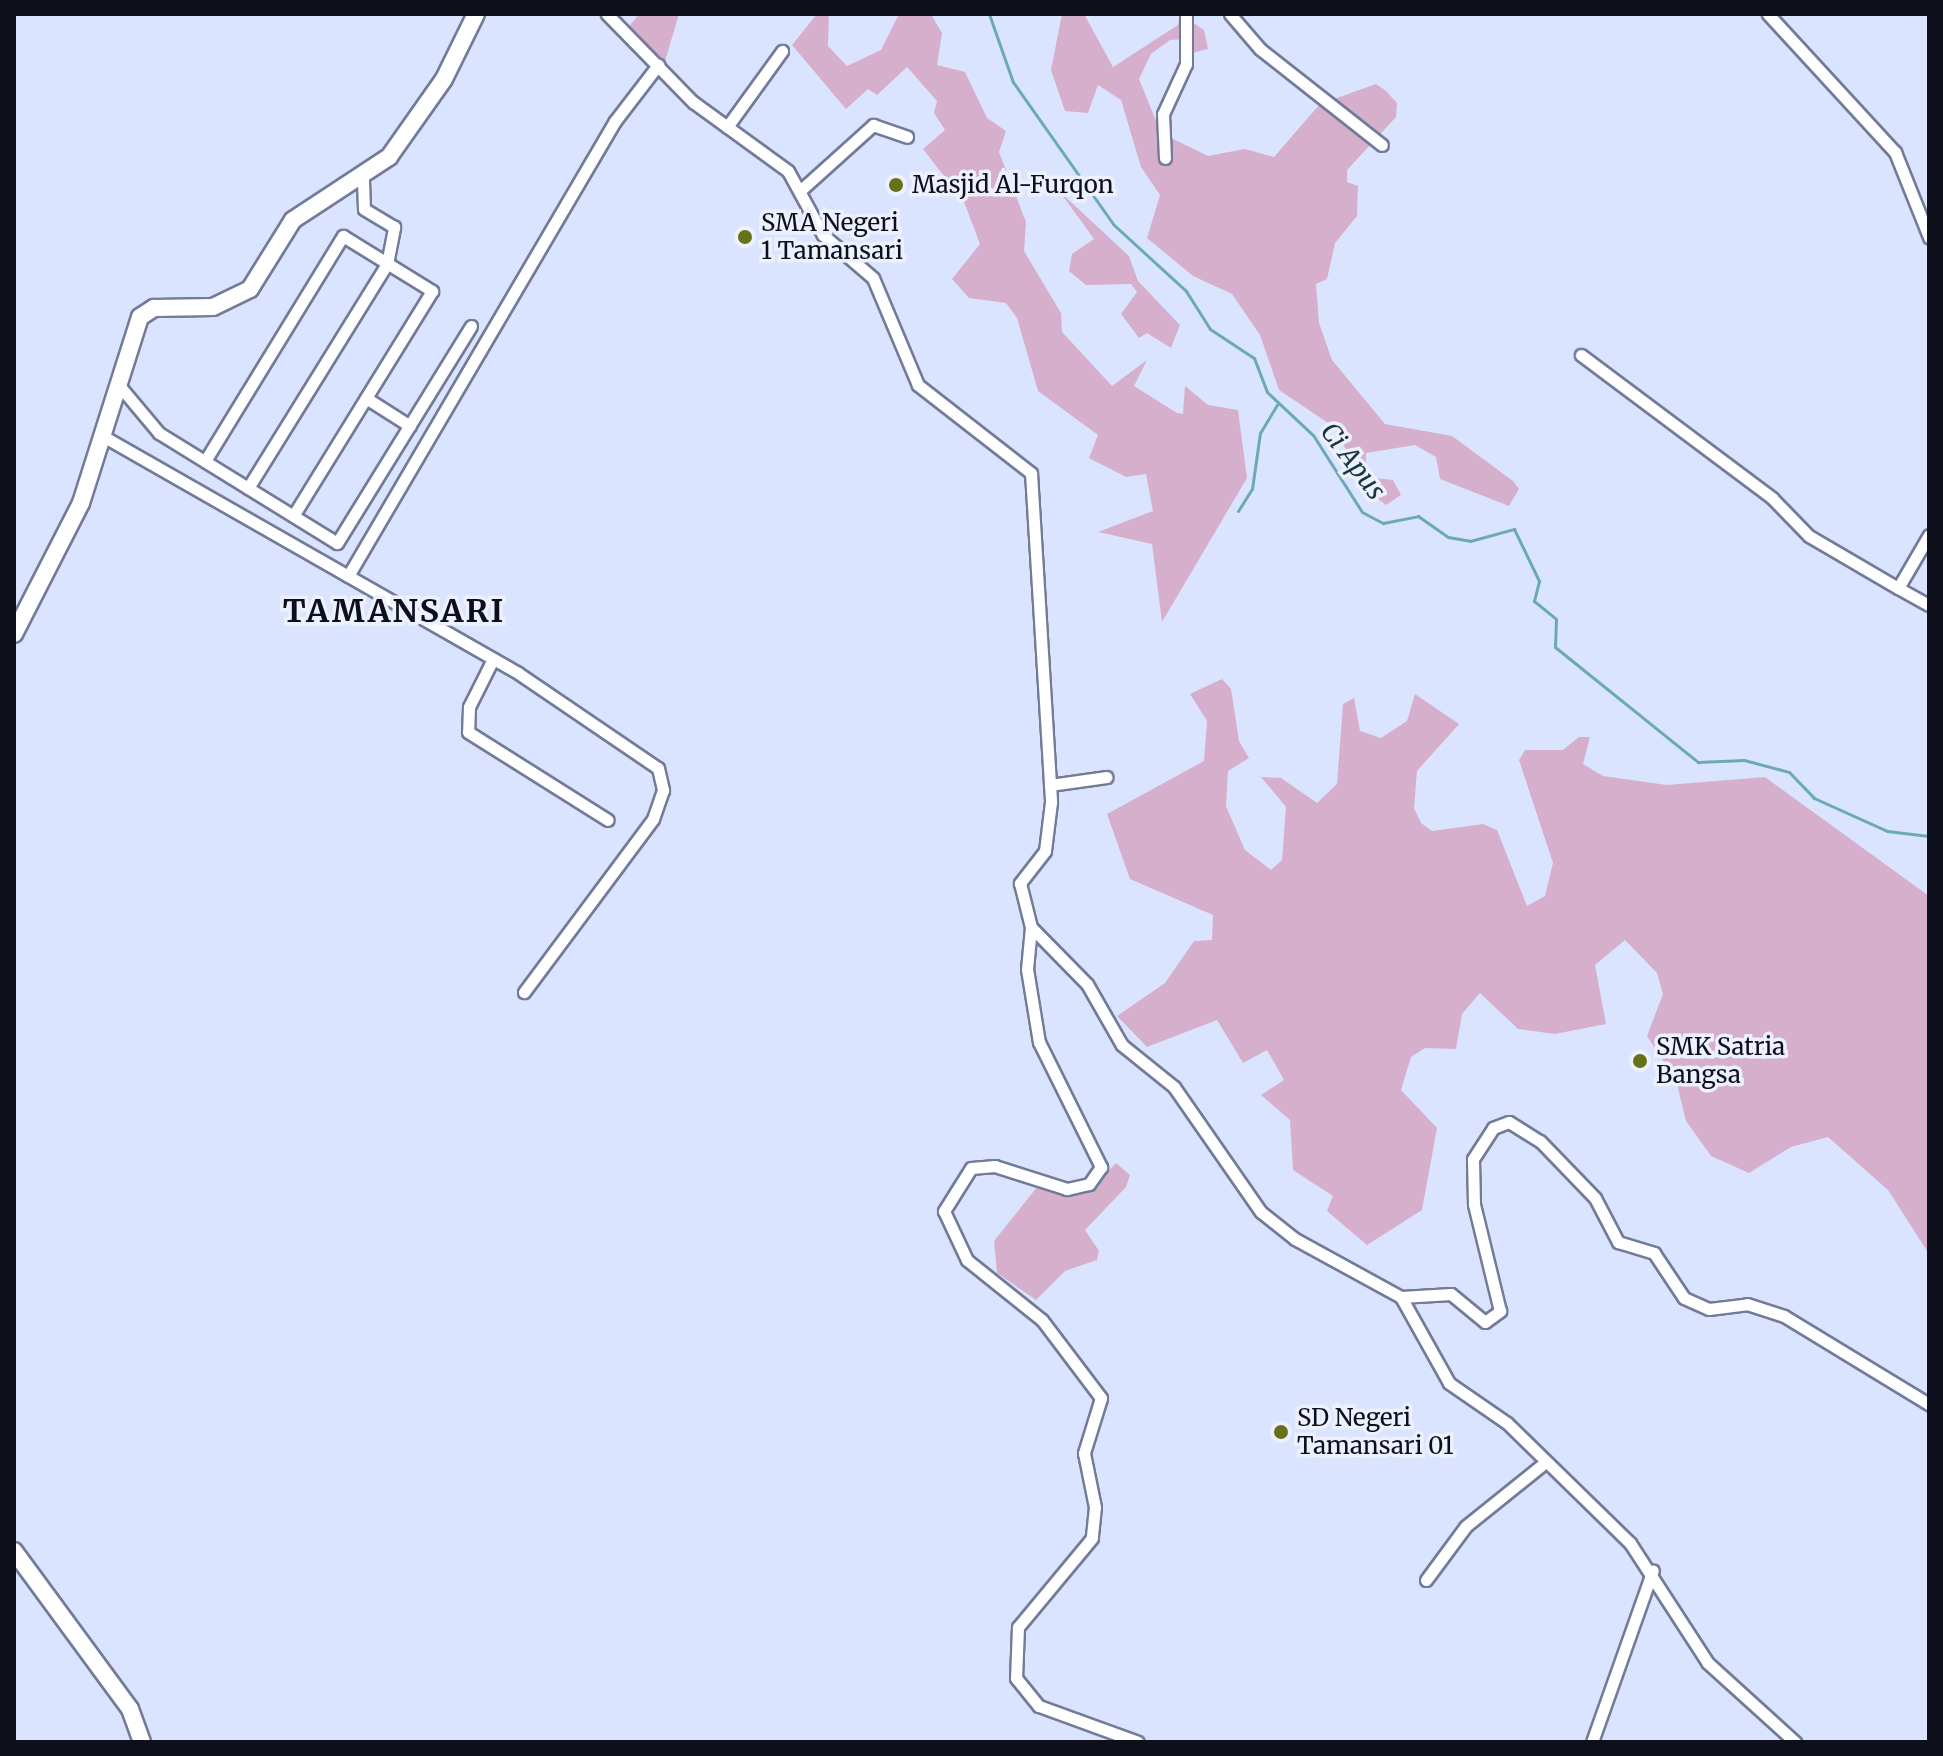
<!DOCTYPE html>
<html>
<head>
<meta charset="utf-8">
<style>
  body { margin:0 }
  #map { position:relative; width:1943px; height:1756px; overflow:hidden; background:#dbe4fe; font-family:Merriweather,serif }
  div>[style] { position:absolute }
  .green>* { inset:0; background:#d6afcd }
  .stream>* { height:3px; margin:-1.5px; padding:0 1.5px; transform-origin:1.5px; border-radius:1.5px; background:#6baab5 }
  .roads { filter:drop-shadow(2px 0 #727b98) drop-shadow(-2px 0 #727b98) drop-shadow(0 2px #727b98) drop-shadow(0 -2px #727b98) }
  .street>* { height:11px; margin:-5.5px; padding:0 5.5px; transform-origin:5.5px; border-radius:5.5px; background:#fff }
  .secondary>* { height:16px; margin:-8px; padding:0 8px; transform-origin:8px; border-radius:8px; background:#fff }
  .dots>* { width:22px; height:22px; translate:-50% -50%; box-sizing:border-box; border:4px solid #edf1fe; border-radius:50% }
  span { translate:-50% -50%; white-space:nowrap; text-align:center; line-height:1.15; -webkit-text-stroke:7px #edf1fe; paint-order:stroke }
  .poi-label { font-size:24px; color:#0d101b }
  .left { translate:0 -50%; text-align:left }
  .water-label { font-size:26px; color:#17373c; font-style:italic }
  .district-label { font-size:32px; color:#0d101b; font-weight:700; letter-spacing:2px }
  .frame { position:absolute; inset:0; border:16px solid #0d101b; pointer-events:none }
</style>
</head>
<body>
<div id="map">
  <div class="green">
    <div style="clip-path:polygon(639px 14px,679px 14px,663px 68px,628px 28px)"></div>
    <div style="clip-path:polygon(817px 14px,829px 14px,828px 46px,847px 66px,881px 50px,899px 14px,931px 14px,942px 33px,937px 65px,965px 72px,987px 118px,1006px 131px,999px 152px,1026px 222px,1024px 251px,1061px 313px,1062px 332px,1112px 386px,1147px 360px,1134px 386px,1177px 413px,1183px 414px,1185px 386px,1208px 405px,1238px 410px,1247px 478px,1162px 622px,1152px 544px,1098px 532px,1153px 511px,1146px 474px,1126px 477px,1089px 458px,1098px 435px,1038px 391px,1017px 318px,1006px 303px,969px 298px,952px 279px,980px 244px,964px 202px,923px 149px,945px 130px,934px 113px,937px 101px,907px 67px,877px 95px,868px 89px,846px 109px,792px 45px)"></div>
    <div style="clip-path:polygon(1062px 14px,1084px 14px,1113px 67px,1178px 25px,1180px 14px,1204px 30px,1208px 49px,1192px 53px,1185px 39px,1170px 40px,1151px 54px,1139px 79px,1161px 133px,1208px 156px,1245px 149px,1274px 157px,1320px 104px,1376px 84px,1386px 91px,1397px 103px,1396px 117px,1347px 170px,1347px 182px,1358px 186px,1357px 216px,1335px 243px,1327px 279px,1316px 284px,1319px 323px,1332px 360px,1385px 424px,1452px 436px,1513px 481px,1519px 489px,1509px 506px,1440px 479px,1436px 457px,1415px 445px,1366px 453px,1366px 477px,1393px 480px,1401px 495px,1386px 505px,1368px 491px,1334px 427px,1279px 390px,1260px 335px,1232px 294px,1193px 276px,1147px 238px,1160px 195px,1141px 167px,1121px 100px,1098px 85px,1088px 113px,1065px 111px,1051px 70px)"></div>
    <div style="clip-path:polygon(1060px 192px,1129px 256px,1138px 281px,1180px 325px,1171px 348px,1147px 333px,1139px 338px,1121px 314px,1137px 292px,1131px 284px,1086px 285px,1069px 271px,1072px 254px,1094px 239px)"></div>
    <div style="clip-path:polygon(1222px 679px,1231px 689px,1239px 741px,1249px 758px,1228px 771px,1226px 806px,1245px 850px,1271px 870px,1282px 860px,1286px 807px,1261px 777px,1281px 778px,1317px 803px,1337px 784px,1343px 704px,1354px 698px,1360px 731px,1381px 738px,1407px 721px,1415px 694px,1459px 724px,1417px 771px,1414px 808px,1421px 823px,1432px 831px,1483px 824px,1497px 830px,1527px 906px,1545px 896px,1553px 863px,1519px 760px,1525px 750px,1563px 750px,1579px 737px,1590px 737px,1583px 764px,1603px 776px,1667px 785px,1765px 777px,1929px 896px,1929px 1254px,1888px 1190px,1828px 1137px,1791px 1147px,1749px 1173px,1711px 1156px,1686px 1121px,1676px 1080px,1647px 1036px,1663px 994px,1657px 973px,1625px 940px,1595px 965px,1606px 1024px,1555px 1034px,1518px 1029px,1480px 993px,1462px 1014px,1456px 1049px,1425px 1048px,1411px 1057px,1401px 1090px,1437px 1128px,1422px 1210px,1367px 1245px,1327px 1211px,1333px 1196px,1293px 1170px,1290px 1120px,1261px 1095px,1284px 1080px,1267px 1050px,1243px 1063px,1217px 1020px,1147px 1047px,1117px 1016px,1165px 983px,1194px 941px,1212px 940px,1213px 915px,1130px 879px,1107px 814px,1204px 761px,1207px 721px,1190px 694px)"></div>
    <div style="clip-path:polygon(1116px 1163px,1130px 1175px,1126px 1187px,1085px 1230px,1099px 1251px,1097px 1260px,1065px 1271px,1036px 1300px,997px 1273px,994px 1241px,1038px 1186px,1095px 1185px)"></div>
  </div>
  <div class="stream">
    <div style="left:989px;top:14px;width:72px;rotate:70.6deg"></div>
    <div style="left:1013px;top:82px;width:175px;rotate:54.8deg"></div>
    <div style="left:1114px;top:225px;width:98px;rotate:42.5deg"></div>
    <div style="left:1186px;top:291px;width:45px;rotate:57.7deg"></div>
    <div style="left:1210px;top:329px;width:53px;rotate:33.4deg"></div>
    <div style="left:1254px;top:358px;width:36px;rotate:69deg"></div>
    <div style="left:1267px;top:392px;width:63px;rotate:43.1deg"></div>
    <div style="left:1313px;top:435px;width:91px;rotate:57.5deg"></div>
    <div style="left:1362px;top:512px;width:24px;rotate:28deg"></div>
    <div style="left:1383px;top:523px;width:36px;rotate:-11deg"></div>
    <div style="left:1418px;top:516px;width:37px;rotate:35deg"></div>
    <div style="left:1448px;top:537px;width:22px;rotate:10deg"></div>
    <div style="left:1470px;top:541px;width:46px;rotate:-15.3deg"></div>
    <div style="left:1514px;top:529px;width:58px;rotate:64.3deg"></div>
    <div style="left:1539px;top:581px;width:21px;rotate:104deg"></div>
    <div style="left:1534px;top:601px;width:28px;rotate:39deg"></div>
    <div style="left:1556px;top:619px;width:28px;rotate:92deg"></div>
    <div style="left:1555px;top:647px;width:184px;rotate:38.8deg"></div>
    <div style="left:1698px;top:762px;width:46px;rotate:-2.5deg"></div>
    <div style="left:1744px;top:760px;width:47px;rotate:14.9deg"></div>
    <div style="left:1789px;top:772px;width:36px;rotate:46deg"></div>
    <div style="left:1814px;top:798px;width:80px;rotate:24.3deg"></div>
    <div style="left:1887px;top:831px;width:42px;rotate:6.8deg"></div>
    <div style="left:1238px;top:511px;width:26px;rotate:-58deg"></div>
    <div style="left:1252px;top:489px;width:57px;rotate:-81.9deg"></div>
    <div style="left:1260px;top:433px;width:33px;rotate:-59deg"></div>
  </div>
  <div class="roads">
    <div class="street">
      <div style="left:607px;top:14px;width:123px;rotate:45.7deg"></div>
      <div style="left:693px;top:102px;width:117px;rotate:36deg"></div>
      <div style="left:788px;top:171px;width:73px;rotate:61.3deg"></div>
      <div style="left:823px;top:235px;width:66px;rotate:40.7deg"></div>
      <div style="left:873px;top:278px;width:116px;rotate:67.2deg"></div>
      <div style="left:918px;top:385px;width:143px;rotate:37.9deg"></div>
      <div style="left:1031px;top:473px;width:330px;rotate:86.5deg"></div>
      <div style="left:1051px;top:802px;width:49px;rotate:97deg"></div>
      <div style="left:1045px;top:851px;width:41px;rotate:128deg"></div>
      <div style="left:1020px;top:883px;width:45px;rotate:76deg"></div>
      <div style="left:1031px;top:927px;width:80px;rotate:45.5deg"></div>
      <div style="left:1087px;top:984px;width:70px;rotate:60.2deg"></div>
      <div style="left:1122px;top:1045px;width:67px;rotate:38.9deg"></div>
      <div style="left:1174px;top:1087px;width:152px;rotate:55.2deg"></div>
      <div style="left:1261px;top:1212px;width:43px;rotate:38.5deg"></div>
      <div style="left:1295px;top:1239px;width:121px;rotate:28.7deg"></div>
      <div style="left:1401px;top:1297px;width:98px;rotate:60.8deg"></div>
      <div style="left:1449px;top:1383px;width:70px;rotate:34.6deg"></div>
      <div style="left:1507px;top:1423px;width:172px;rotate:44.3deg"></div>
      <div style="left:1630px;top:1543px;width:143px;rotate:57deg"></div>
      <div style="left:1708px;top:1663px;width:118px;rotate:42.2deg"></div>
      <div style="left:1230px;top:14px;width:46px;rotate:49.4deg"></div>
      <div style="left:1260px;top:49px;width:155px;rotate:38.2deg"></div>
      <div style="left:1768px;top:14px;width:188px;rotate:47.4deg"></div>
      <div style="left:1895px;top:152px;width:92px;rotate:68.2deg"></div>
      <div style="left:727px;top:127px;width:94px;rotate:-54.1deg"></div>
      <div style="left:1165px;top:158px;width:44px;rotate:-92.6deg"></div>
      <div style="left:1163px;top:114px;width:55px;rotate:-65.3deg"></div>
      <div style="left:1186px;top:64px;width:50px;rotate:-90deg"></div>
      <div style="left:802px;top:189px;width:96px;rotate:-42deg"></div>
      <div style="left:873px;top:125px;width:36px;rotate:19deg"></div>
      <div style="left:1581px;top:355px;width:239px;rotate:36.8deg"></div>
      <div style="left:1772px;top:498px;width:53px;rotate:45.8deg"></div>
      <div style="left:1809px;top:536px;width:103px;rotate:30.3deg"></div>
      <div style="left:117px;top:383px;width:65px;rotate:50deg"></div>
      <div style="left:159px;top:433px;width:209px;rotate:31.7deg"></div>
      <div style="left:337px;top:543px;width:255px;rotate:-58.3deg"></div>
      <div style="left:366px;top:398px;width:52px;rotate:32.5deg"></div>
      <div style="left:101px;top:435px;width:480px;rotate:29.7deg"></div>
      <div style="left:518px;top:673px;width:169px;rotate:34.2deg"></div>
      <div style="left:658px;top:768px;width:23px;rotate:77deg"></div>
      <div style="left:663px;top:790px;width:31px;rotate:109deg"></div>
      <div style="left:653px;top:819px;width:216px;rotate:126.7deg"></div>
      <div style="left:205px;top:461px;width:264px;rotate:-58.5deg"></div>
      <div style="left:343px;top:236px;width:105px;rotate:31.7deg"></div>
      <div style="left:432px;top:291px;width:264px;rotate:121.7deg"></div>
      <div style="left:248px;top:488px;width:264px;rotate:-58.2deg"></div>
      <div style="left:387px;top:264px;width:38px;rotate:-79deg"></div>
      <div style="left:394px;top:227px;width:35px;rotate:-149deg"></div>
      <div style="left:364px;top:209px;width:31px;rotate:-92deg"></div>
      <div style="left:1929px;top:535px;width:61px;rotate:120.3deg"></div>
      <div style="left:1898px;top:588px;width:35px;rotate:29deg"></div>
      <div style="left:348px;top:576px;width:528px;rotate:-59.6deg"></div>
      <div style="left:615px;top:121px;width:71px;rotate:-52.5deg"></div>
      <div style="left:493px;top:659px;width:54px;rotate:116.6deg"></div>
      <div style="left:469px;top:707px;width:25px;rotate:92deg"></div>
      <div style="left:468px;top:732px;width:165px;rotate:32.2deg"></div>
      <div style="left:1050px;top:785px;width:57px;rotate:-8.1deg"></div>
      <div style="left:1031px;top:927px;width:42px;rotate:95.4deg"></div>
      <div style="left:1027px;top:969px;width:74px;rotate:80.7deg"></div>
      <div style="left:1039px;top:1042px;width:140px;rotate:63.6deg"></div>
      <div style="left:1101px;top:1167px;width:21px;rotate:125deg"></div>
      <div style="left:1089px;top:1184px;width:23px;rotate:167deg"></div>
      <div style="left:1067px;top:1189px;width:76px;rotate:-162.3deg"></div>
      <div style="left:995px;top:1166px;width:24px;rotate:175deg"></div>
      <div style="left:971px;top:1168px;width:51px;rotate:122.1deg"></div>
      <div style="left:944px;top:1211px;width:54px;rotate:64.9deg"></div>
      <div style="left:967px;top:1260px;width:96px;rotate:38.7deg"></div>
      <div style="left:1042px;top:1320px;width:98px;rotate:52.9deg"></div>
      <div style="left:1101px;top:1398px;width:58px;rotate:107.2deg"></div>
      <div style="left:1084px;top:1453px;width:55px;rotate:78.5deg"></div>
      <div style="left:1095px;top:1507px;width:31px;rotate:96deg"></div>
      <div style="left:1092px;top:1538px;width:116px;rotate:129.7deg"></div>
      <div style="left:1018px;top:1627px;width:51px;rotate:92.2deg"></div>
      <div style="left:1016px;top:1678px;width:36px;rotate:51deg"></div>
      <div style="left:1039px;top:1706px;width:105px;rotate:20deg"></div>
      <div style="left:1401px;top:1297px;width:50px;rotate:-3.4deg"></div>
      <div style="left:1451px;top:1294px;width:44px;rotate:39.5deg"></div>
      <div style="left:1485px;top:1322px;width:19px;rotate:-36deg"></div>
      <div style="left:1500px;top:1311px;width:110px;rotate:-103.7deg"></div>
      <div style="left:1474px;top:1204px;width:45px;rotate:-91.3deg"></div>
      <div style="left:1473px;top:1159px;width:37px;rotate:-57deg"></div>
      <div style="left:1493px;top:1128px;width:17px;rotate:-21deg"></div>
      <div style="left:1509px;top:1122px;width:36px;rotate:32deg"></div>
      <div style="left:1540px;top:1141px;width:79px;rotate:46deg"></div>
      <div style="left:1595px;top:1198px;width:50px;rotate:62.4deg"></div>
      <div style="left:1618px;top:1242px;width:38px;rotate:17deg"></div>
      <div style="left:1654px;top:1253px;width:54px;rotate:56.3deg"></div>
      <div style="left:1684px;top:1298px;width:27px;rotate:24deg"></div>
      <div style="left:1709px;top:1309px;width:38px;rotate:-7deg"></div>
      <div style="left:1747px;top:1304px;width:39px;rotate:18deg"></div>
      <div style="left:1784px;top:1316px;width:170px;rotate:31.3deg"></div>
      <div style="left:1426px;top:1580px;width:67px;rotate:-53.5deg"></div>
      <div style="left:1466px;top:1526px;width:97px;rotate:-38.8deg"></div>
      <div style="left:1592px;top:1742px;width:182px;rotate:-70.5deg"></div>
    </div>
    <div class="secondary">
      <div style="left:14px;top:634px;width:147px;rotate:-62.9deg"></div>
      <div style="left:81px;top:503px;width:195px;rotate:-72.4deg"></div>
      <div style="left:140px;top:317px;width:17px;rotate:-33deg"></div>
      <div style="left:154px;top:308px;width:59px;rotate:-1deg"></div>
      <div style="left:213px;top:307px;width:41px;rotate:-25.9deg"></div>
      <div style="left:250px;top:289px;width:81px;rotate:-58.1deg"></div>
      <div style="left:293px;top:220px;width:115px;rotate:-33.3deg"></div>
      <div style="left:389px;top:157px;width:95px;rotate:-54.8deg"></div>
      <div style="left:444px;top:79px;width:72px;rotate:-63.8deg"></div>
      <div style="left:14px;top:1551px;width:196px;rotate:53.7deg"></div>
      <div style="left:130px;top:1709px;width:35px;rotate:70deg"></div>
    </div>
  </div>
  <div class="dots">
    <div style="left:896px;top:185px;background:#66711a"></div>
    <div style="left:745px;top:237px;background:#66711a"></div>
    <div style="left:1640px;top:1061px;background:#66711a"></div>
    <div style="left:1281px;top:1432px;background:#66711a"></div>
  </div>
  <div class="poi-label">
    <span class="left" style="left:912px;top:185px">Masjid Al-Furqon</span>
    <span class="left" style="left:761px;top:237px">SMA Negeri<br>1 Tamansari</span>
    <span class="left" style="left:1656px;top:1061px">SMK Satria<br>Bangsa</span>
    <span class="left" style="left:1297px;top:1432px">SD Negeri<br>Tamansari 01</span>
  </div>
  <div class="water-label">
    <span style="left:1353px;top:461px;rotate:53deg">Ci Apus</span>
  </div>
  <div class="district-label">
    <span style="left:394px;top:611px">TAMANSARI</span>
  </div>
  <div class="frame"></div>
</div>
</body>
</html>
